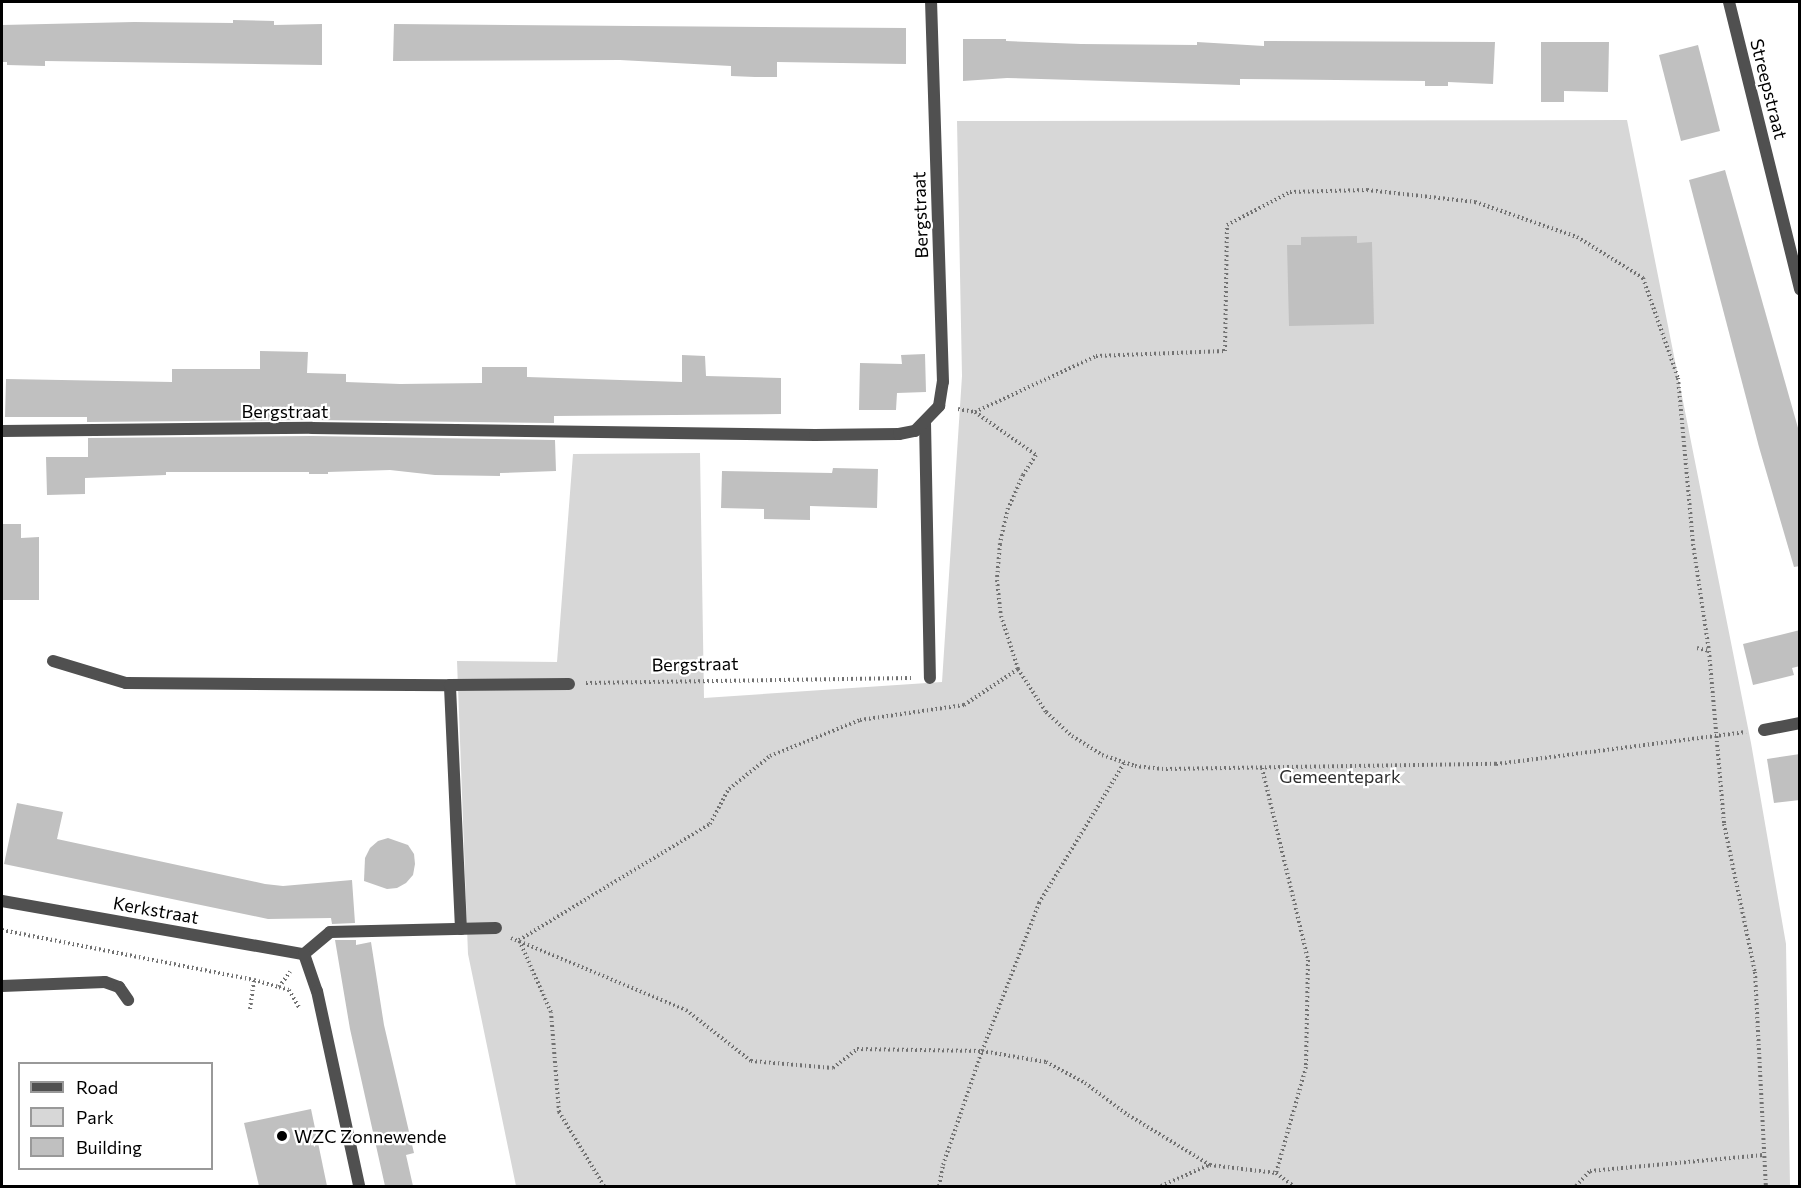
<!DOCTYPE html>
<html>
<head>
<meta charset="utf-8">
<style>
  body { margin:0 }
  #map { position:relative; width:1801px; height:1188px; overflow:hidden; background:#fff; font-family:Commissioner,sans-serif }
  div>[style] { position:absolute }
  .green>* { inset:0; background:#d7d7d7 }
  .building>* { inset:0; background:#c0c0c0 }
  .path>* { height:4px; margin-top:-2px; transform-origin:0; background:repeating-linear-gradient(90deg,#727272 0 1.5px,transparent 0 4.5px) }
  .service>* { height:12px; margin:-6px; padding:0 6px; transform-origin:6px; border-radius:6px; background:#505050 }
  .minor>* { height:12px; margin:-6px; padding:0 6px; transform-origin:6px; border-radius:6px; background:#505050 }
  .dots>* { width:16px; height:16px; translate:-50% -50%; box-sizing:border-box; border:3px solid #fff; border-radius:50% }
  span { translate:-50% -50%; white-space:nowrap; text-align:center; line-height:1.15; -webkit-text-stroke:4.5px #fff; paint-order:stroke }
  .street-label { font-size:18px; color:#000 }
  .park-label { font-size:18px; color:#2e2e2e }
  .poi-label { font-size:18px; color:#000 }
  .left { translate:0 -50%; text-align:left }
  .frame { position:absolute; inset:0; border:3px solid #000; pointer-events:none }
  .legend { position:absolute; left:18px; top:1062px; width:195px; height:108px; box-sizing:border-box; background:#fff; border:2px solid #999; margin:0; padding:8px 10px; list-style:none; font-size:18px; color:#000 }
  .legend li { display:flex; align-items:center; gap:12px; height:30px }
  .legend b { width:30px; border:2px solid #999 }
</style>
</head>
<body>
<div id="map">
  <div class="green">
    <div style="clip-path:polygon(1627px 120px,1751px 743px,1786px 944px,1790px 1186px,516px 1186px,468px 954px,457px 661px,557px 662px,573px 454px,700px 453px,704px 698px,942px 682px,962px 376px,957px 121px)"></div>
  </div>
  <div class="building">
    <div style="clip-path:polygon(233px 20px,274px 21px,274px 25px,322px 24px,322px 65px,45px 61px,45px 66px,7px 65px,7px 62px,2px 62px,2px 25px,134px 22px,233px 23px)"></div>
    <div style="clip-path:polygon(394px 24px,906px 28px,906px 64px,777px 62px,777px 77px,755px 77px,731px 76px,731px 66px,620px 60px,393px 61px)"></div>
    <div style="clip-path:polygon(963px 39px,1006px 39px,1006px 41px,1081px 44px,1197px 45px,1197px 42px,1264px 46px,1264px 41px,1495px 42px,1493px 84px,1448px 82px,1448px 86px,1425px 86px,1425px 81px,1240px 79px,1240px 85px,1007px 78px,963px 81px)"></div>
    <div style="clip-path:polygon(1541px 42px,1609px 42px,1608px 92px,1564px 91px,1564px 102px,1541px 102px)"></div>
    <div style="clip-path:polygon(1698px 45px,1720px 131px,1681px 141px,1659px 55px)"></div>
    <div style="clip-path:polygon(1725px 170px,1800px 435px,1800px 566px,1794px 567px,1759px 447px,1689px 180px)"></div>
    <div style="clip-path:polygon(1357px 236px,1357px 243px,1372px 242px,1374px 324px,1289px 326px,1287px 245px,1301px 245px,1301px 237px)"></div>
    <div style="clip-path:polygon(260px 351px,308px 352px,307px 373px,346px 374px,346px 382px,400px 384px,482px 383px,482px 367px,527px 367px,527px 377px,682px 382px,682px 355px,705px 356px,706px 376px,781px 378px,781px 414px,554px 416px,554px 423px,312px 420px,87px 422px,87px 417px,5px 417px,6px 379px,172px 382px,172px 369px,260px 369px)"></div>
    <div style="clip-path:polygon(925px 354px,926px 392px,897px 393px,896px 410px,859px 410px,860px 363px,902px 364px,901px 355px)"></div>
    <div style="clip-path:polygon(312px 436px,555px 440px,556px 471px,500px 473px,500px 476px,435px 475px,390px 470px,328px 472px,328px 474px,309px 474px,309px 472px,166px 472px,166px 475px,85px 478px,85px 494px,47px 495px,46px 457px,88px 457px,88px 438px)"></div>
    <div style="clip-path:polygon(833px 468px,878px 469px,877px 508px,810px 506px,810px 520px,764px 519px,764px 509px,721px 508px,722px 471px,832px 473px)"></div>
    <div style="clip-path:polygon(2px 524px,21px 524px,21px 538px,39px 537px,39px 600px,2px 600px)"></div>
    <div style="clip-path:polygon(1800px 630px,1800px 666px,1792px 668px,1794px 675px,1753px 685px,1743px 644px)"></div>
    <div style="clip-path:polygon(1800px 754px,1800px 800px,1774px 803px,1767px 759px)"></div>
    <div style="clip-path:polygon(17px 803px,63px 812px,57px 839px,265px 884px,283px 886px,352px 880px,355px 923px,332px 924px,331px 918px,268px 919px,4px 864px)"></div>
    <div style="clip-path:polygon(388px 838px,408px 845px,414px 854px,415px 864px,413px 875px,406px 883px,397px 888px,387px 889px,364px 881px,365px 858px,370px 848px,378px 841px)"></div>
    <div style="clip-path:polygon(335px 940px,356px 940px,356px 945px,371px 942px,384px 1025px,414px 1153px,406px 1155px,413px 1186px,385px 1186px,350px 1029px)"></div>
    <div style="clip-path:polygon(311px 1109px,327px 1186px,259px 1186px,244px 1123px)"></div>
  </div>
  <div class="path">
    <div style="left:958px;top:409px;width:17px;rotate:10deg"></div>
    <div style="left:975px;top:412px;width:75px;rotate:35.2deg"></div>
    <div style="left:1036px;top:455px;width:24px;rotate:123deg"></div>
    <div style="left:1023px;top:475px;width:36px;rotate:114deg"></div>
    <div style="left:1008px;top:508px;width:37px;rotate:103deg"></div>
    <div style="left:1000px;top:544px;width:36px;rotate:95deg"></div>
    <div style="left:997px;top:580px;width:36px;rotate:84deg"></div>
    <div style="left:1001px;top:616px;width:56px;rotate:72.2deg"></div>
    <div style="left:1018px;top:669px;width:51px;rotate:56.9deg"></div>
    <div style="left:1046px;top:712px;width:35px;rotate:43deg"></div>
    <div style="left:1072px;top:736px;width:36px;rotate:32deg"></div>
    <div style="left:1102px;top:755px;width:35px;rotate:18deg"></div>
    <div style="left:1135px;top:766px;width:31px;rotate:6deg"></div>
    <div style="left:1166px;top:769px;width:330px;rotate:-0.9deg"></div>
    <div style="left:1496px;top:764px;width:252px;rotate:-7.3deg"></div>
    <div style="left:975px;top:412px;width:133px;rotate:-24.8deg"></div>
    <div style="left:1096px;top:356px;width:129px;rotate:-2.2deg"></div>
    <div style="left:1225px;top:351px;width:126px;rotate:-89.1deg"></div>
    <div style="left:1227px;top:225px;width:71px;rotate:-27.6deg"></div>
    <div style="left:1290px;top:192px;width:77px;rotate:-1.5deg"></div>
    <div style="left:1367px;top:190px;width:109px;rotate:6.3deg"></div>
    <div style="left:1475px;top:202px;width:108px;rotate:18.9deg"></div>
    <div style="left:1577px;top:237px;width:78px;rotate:31.8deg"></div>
    <div style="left:1643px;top:278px;width:106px;rotate:70.7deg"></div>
    <div style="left:1678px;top:378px;width:167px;rotate:84.8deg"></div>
    <div style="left:1693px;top:544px;width:108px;rotate:81.5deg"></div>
    <div style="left:1697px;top:648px;width:12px;rotate:14deg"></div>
    <div style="left:1709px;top:651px;width:174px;rotate:85deg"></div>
    <div style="left:1724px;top:824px;width:151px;rotate:78.2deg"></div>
    <div style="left:1755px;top:972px;width:214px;rotate:87.1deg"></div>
    <div style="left:586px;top:683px;width:325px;rotate:-0.9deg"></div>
    <div style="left:1262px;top:768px;width:197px;rotate:76.5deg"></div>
    <div style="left:1308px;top:960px;width:107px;rotate:91.1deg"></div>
    <div style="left:1306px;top:1067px;width:110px;rotate:105.8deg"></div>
    <div style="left:2px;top:930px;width:257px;rotate:11.2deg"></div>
    <div style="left:511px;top:938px;width:189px;rotate:22.4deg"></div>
    <div style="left:686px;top:1010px;width:83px;rotate:38.1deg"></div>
    <div style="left:751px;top:1061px;width:82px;rotate:4.9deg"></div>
    <div style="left:833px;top:1068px;width:31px;rotate:-38deg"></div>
    <div style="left:857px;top:1049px;width:125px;rotate:0.9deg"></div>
    <div style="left:982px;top:1051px;width:65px;rotate:9.8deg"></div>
    <div style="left:1046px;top:1062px;width:44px;rotate:28.3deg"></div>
    <div style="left:1085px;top:1083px;width:54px;rotate:36.7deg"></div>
    <div style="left:1128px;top:1115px;width:96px;rotate:31.4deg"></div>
    <div style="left:1210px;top:1165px;width:66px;rotate:6.9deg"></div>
    <div style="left:1276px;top:1173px;width:21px;rotate:37deg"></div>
    <div style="left:279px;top:987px;width:10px;rotate:17deg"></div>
    <div style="left:289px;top:990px;width:22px;rotate:60deg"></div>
    <div style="left:250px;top:1009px;width:29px;rotate:-82deg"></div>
    <div style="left:254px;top:980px;width:26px;rotate:16deg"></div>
    <div style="left:279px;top:987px;width:19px;rotate:-54deg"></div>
    <div style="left:604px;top:1186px;width:87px;rotate:-121.3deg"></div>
    <div style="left:559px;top:1112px;width:100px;rotate:-94.6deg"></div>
    <div style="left:551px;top:1012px;width:79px;rotate:-114deg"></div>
    <div style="left:519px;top:940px;width:223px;rotate:-31.3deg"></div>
    <div style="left:710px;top:824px;width:40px;rotate:-62deg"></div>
    <div style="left:729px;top:789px;width:53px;rotate:-38.8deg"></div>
    <div style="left:770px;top:756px;width:97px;rotate:-21.8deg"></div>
    <div style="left:860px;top:720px;width:105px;rotate:-8.2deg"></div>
    <div style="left:964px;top:705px;width:65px;rotate:-33.7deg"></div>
    <div style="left:939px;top:1186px;width:21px;rotate:-79deg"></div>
    <div style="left:943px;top:1165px;width:120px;rotate:-71.1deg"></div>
    <div style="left:982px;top:1051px;width:159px;rotate:-68.9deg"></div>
    <div style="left:1039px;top:903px;width:164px;rotate:-58.7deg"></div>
    <div style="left:1161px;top:1186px;width:52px;rotate:-23.6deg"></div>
    <div style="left:1576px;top:1186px;width:21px;rotate:-47deg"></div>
    <div style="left:1590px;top:1171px;width:174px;rotate:-5.3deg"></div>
  </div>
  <div class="service">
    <div style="left:925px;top:422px;width:256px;rotate:88.9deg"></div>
    <div style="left:53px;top:661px;width:76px;rotate:16.8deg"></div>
    <div style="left:126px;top:683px;width:324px;rotate:0.4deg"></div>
    <div style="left:461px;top:929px;width:244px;rotate:-92.6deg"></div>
    <div style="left:450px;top:685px;width:119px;rotate:-0.5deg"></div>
    <div style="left:2px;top:986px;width:103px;rotate:-2.2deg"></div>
    <div style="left:105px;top:982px;width:15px;rotate:20deg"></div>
    <div style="left:119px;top:987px;width:16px;rotate:55deg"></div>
  </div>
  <div class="minor">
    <div style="left:1729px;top:2px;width:296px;rotate:76.1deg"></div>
    <div style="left:2px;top:431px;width:310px;rotate:-0.6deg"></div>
    <div style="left:312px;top:428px;width:503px;rotate:0.8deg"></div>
    <div style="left:815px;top:435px;width:84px;rotate:-0.7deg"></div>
    <div style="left:899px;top:434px;width:16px;rotate:-11deg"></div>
    <div style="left:915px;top:431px;width:35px;rotate:-46deg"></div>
    <div style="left:939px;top:406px;width:24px;rotate:-81deg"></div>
    <div style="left:943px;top:382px;width:380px;rotate:-91.8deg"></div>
    <div style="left:1764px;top:730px;width:37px;rotate:-11deg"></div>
    <div style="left:2px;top:901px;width:307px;rotate:10deg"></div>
    <div style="left:304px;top:954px;width:34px;rotate:-40deg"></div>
    <div style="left:330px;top:932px;width:166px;rotate:-1.4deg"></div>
    <div style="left:304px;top:954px;width:39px;rotate:71deg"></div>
    <div style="left:317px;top:991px;width:199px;rotate:77.8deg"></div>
  </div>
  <div class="dots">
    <div style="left:282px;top:1136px;background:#000"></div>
  </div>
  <div class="street-label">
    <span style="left:1769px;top:89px;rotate:76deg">Streepstraat</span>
    <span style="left:920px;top:215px;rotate:-92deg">Bergstraat</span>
    <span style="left:285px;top:411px">Bergstraat</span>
    <span style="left:695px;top:664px;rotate:-1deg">Bergstraat</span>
    <span style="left:156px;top:910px;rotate:10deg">Kerkstraat</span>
  </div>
  <div class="park-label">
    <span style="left:1340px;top:776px">Gemeentepark</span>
  </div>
  <div class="poi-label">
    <span class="left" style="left:294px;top:1136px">WZC Zonnewende</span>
  </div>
  <div class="frame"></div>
  <ul class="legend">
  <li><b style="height:8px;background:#505050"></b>Road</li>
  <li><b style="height:16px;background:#d7d7d7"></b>Park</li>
  <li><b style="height:16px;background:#c0c0c0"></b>Building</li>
  </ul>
</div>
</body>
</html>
